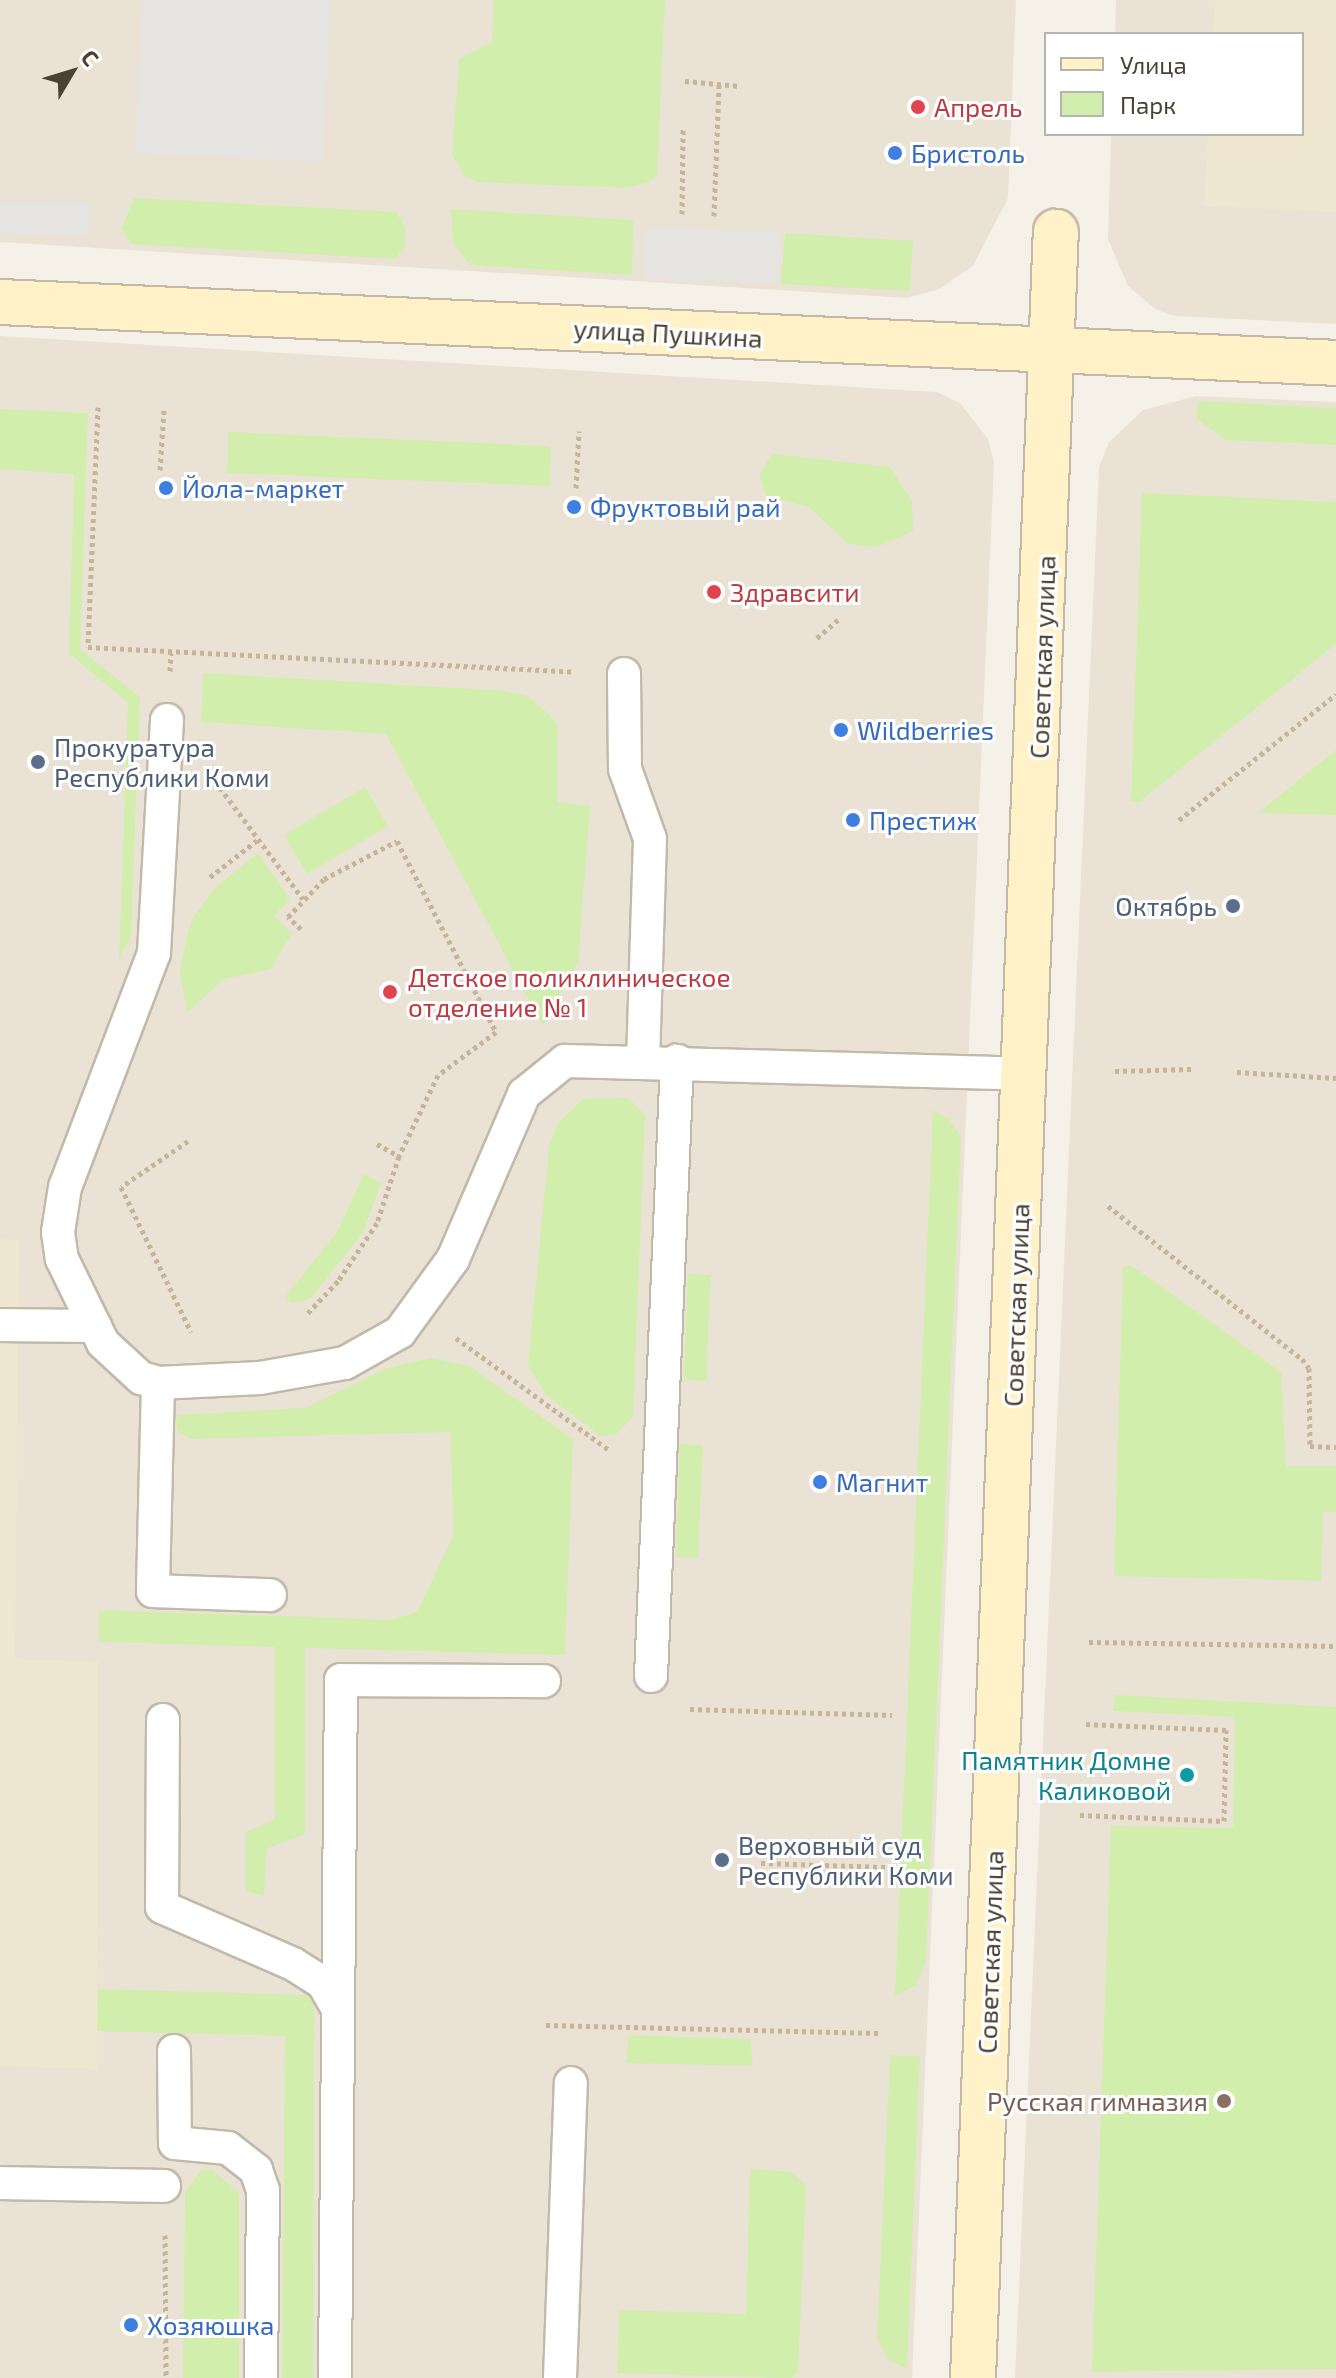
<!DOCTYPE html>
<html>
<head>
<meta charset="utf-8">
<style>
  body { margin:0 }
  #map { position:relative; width:1336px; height:2378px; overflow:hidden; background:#f6f1e8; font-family:"Exo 2",sans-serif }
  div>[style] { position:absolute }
  .residential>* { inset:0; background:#eae3d5 }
  .education>* { inset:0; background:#f0e7d0 }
  .green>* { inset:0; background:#d2eeac }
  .parking>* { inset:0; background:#e6e4e0 }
  .path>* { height:5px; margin-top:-2.5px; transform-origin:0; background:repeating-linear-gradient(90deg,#c6b599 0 4px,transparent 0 8px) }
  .roads { filter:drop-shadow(2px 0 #c2b9a9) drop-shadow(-2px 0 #c2b9a9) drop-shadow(0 2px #c2b9a9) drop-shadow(0 -2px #c2b9a9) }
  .lane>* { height:32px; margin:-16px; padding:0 16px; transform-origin:16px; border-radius:16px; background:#fff }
  .secondary>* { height:44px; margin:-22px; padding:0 22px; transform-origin:22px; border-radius:22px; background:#fff1c8 }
  .dots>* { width:22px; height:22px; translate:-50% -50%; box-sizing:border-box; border:4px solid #fff; border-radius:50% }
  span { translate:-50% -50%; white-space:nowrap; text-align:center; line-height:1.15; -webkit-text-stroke:6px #fff; paint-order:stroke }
  .health-label { font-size:26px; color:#be3a42 }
  .left { translate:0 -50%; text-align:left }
  .shop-label { font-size:26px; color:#366cbe }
  .street-label { font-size:26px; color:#4a4235 }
  .service-label { font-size:26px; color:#4e5e75 }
  .right { translate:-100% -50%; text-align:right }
  .culture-label { font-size:26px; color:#0d838f }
  .education-label { font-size:26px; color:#785e54 }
  .legend { position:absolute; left:1044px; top:32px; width:260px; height:104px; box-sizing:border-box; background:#fff; border:2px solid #b7b3ae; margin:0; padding:10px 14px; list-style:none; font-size:24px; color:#4a4235 }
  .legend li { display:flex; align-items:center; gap:16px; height:40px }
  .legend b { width:40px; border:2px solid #b7b3ae }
  .north { position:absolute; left:32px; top:32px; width:80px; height:80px; -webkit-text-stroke:6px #fff; paint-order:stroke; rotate:52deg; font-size:22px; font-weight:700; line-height:32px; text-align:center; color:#4a4235 }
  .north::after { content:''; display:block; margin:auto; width:28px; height:36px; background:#4a4235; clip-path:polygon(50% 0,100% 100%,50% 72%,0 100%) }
</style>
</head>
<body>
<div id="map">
  <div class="residential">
    <div style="clip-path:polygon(0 0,1016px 0,1008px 198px,973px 266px,939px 289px,907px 298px,0 242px)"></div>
    <div style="clip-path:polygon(1116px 0,1336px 0,1336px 324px,1175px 316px,1155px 309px,1128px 286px,1108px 239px,1111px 134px,1302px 134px,1302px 34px,1115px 34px)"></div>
    <div style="clip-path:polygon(0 336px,937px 392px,960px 403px,988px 439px,994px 462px,912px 2378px,0 2378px)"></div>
    <div style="clip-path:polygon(1196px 396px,1336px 402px,1336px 2378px,1015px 2378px,1099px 467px,1109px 442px,1143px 410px)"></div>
  </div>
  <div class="education">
    <div style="clip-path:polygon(1215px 0,1336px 0,1336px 212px,1204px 206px,1208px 134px,1302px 134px,1302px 34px,1213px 34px)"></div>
    <div style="clip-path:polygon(0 1239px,19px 1240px,15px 1659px,98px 1662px,97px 2069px,0 2066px)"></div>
  </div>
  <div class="green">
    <div style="clip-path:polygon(494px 0,665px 0,657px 175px,651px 181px,627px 188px,477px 182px,464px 175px,452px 155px,459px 59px,492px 42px)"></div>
    <div style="clip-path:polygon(134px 198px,396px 212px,405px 227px,405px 247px,395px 259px,131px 244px,122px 228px)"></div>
    <div style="clip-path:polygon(451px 209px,633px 220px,632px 275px,470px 265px,453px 243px)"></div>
    <div style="clip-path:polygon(785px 233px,913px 241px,910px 291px,781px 284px)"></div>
    <div style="clip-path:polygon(1198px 401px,1336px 408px,1336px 445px,1226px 440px,1197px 419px)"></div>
    <div style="clip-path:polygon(0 409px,88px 413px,80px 649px,140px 697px,131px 936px,119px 960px,128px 703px,69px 653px,74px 474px,0 469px)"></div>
    <div style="clip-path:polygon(228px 432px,551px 446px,550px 486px,227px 473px)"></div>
    <div style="clip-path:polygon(772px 454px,890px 467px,912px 501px,913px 531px,877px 547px,848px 544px,809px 507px,766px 496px,759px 475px)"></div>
    <div style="clip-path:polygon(1142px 493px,1336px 502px,1336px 644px,1139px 802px,1131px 801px)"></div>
    <div style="clip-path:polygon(203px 673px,505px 691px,528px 696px,550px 715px,557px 724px,557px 802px,590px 806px,578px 963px,543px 1026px,386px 734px,201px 722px)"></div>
    <div style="clip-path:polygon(1336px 750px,1336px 815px,1258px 813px)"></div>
    <div style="clip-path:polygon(365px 787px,388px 826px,307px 874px,284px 835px)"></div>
    <div style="clip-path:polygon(258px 853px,290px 899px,274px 916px,292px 933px,271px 969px,224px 979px,187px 1013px,180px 970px,191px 920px,216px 887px)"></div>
    <div style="clip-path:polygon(628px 1098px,645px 1115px,633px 1417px,615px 1435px,601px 1436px,546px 1395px,528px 1366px,549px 1146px,557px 1124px,583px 1099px)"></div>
    <div style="clip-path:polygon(933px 1110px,949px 1119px,961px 1137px,926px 1961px,916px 1985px,895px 1996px)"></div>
    <div style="clip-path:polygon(364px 1174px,381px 1183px,363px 1233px,310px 1299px,292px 1303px,284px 1298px,337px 1232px)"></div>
    <div style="clip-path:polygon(1131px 1265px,1281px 1372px,1286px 1466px,1336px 1466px,1336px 1512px,1323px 1512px,1321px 1581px,1114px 1576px,1123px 1268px)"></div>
    <div style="clip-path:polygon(688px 1274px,711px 1275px,706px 1381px,684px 1379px)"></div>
    <div style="clip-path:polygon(431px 1358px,469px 1366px,573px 1439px,565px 1655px,305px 1648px,305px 1834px,266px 1849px,264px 1896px,246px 1891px,246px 1832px,275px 1819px,275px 1647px,99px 1642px,99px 1610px,391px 1620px,417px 1612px,454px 1534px,450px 1432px,191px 1439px,178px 1432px,176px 1423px,177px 1415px,306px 1408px,387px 1368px)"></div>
    <div style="clip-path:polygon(680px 1444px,703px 1445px,698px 1558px,676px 1557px)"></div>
    <div style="clip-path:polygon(1115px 1695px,1336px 1707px,1336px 2369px,1092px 2372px,1111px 1826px,1233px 1828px,1235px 1717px,1113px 1711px)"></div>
    <div style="clip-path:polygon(98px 1989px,308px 1995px,314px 2005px,313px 2378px,282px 2378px,285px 2036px,97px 2031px)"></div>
    <div style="clip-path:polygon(629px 2035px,750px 2039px,753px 2066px,626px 2063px)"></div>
    <div style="clip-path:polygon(890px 2055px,920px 2057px,907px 2369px,888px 2359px,877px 2340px)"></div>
    <div style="clip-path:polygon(750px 2169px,791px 2172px,806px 2185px,798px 2373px,791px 2378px,617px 2373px,619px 2310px,746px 2314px)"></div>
    <div style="clip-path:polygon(213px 2170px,239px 2193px,239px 2378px,183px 2378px,185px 2192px,201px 2171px)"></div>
  </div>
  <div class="parking">
    <div style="clip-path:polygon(143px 0,330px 0,322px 162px,136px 153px)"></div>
    <div style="clip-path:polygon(0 202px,90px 204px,88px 236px,0 233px)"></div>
    <div style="clip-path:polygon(645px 227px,781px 233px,778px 284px,644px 278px)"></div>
  </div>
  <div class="path">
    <div style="left:685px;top:81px;width:55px;rotate:5.2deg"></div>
    <div style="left:682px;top:214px;width:86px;rotate:-89.3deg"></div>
    <div style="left:714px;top:216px;width:132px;rotate:-87.8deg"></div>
    <div style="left:98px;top:407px;width:240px;rotate:92.4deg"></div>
    <div style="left:88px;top:647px;width:487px;rotate:2.9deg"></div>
    <div style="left:160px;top:470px;width:60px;rotate:-86.2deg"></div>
    <div style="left:576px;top:488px;width:57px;rotate:-87deg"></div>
    <div style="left:817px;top:638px;width:28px;rotate:-41deg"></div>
    <div style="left:170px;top:671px;width:18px;rotate:-87deg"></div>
    <div style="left:215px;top:781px;width:147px;rotate:53.3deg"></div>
    <div style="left:1179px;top:820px;width:201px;rotate:-38.7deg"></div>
    <div style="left:210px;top:877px;width:63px;rotate:-38deg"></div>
    <div style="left:301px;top:929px;width:18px;rotate:-137deg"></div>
    <div style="left:288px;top:917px;width:52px;rotate:-46.5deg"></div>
    <div style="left:324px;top:879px;width:82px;rotate:-27.5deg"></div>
    <div style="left:397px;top:841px;width:215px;rotate:62.6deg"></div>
    <div style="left:496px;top:1032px;width:72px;rotate:143.4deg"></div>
    <div style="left:438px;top:1075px;width:90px;rotate:115.7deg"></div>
    <div style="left:399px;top:1156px;width:71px;rotate:108.2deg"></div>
    <div style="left:377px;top:1223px;width:70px;rotate:123.9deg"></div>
    <div style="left:338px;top:1281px;width:48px;rotate:133.3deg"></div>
    <div style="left:1115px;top:1071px;width:76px;rotate:-1.5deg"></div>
    <div style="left:1237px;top:1072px;width:99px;rotate:3.5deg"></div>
    <div style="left:188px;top:1141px;width:81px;rotate:145.5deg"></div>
    <div style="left:121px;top:1187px;width:161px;rotate:64.2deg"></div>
    <div style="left:377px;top:1144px;width:25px;rotate:29deg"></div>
    <div style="left:1108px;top:1206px;width:247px;rotate:38.3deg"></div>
    <div style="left:1302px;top:1359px;width:11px;rotate:52deg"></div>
    <div style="left:1309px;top:1368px;width:78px;rotate:89.3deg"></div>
    <div style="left:1310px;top:1446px;width:26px;rotate:2deg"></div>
    <div style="left:456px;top:1338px;width:190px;rotate:36.2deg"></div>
    <div style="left:1089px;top:1642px;width:247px;rotate:0.9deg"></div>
    <div style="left:690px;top:1709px;width:202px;rotate:1.7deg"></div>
    <div style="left:1080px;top:1815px;width:144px;rotate:2.4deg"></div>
    <div style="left:1224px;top:1821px;width:91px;rotate:-88.7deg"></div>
    <div style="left:1226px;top:1730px;width:142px;rotate:-177.6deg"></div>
    <div style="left:761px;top:1863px;width:124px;rotate:1.8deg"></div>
    <div style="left:546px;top:2025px;width:332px;rotate:1.4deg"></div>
    <div style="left:165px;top:2235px;width:143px;rotate:89.6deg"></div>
  </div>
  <div class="roads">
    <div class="lane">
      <div style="left:624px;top:674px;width:95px;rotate:89.4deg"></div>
      <div style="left:625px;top:769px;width:74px;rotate:70.3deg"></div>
      <div style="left:650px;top:839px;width:221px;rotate:91.8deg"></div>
      <div style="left:167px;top:720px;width:233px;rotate:93.2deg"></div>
      <div style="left:154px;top:953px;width:250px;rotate:110.8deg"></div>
      <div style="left:65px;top:1187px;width:46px;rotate:98.8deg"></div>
      <div style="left:58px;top:1232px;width:27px;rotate:82deg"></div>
      <div style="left:62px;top:1259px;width:93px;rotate:64deg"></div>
      <div style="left:103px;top:1343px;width:52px;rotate:42.6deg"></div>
      <div style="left:141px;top:1378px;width:18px;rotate:16deg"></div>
      <div style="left:158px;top:1383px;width:102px;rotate:-2.8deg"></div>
      <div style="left:260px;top:1378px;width:86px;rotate:-10deg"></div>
      <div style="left:345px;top:1363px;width:63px;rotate:-29.4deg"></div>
      <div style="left:400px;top:1332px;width:90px;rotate:-54deg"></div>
      <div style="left:453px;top:1259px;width:180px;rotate:-66.7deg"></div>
      <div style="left:524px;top:1094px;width:53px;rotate:-38.8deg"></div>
      <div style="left:565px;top:1061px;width:461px;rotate:1.6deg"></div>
      <div style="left:0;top:1325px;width:95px;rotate:0.6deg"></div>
      <div style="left:158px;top:1383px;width:208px;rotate:91.4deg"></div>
      <div style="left:153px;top:1591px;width:117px;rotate:2deg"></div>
      <div style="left:651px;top:1676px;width:616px;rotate:-87.58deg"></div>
      <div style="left:163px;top:1720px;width:187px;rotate:90.3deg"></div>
      <div style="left:162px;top:1907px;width:143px;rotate:23.5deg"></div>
      <div style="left:293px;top:1964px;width:36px;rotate:32deg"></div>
      <div style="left:323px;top:1983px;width:30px;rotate:60deg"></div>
      <div style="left:174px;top:2051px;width:92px;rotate:89.4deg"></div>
      <div style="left:175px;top:2143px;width:53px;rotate:5.4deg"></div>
      <div style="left:228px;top:2148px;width:36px;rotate:38deg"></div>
      <div style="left:256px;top:2170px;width:21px;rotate:71deg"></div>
      <div style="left:263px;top:2190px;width:188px;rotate:90.6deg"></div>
      <div style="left:0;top:2183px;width:164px;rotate:1deg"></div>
      <div style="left:335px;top:2378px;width:698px;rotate:-89.51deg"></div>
      <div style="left:341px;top:1680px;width:203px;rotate:0.3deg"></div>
      <div style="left:560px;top:2378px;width:295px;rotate:-87.9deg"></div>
    </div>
    <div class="secondary">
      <div style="left:0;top:302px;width:1337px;rotate:2.61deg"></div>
      <div style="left:973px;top:2378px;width:2148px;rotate:-87.79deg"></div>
    </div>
  </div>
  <div class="dots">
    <div style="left:918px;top:107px;background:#e0444e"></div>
    <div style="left:895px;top:153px;background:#3f7fe0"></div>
    <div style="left:166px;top:488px;background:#3f7fe0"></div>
    <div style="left:574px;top:507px;background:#3f7fe0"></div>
    <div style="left:714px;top:592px;background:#e0444e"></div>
    <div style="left:841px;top:730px;background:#3f7fe0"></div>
    <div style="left:38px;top:762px;background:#5c6f8a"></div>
    <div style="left:853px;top:820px;background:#3f7fe0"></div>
    <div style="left:1233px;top:906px;background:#5c6f8a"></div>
    <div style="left:390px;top:992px;background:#e0444e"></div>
    <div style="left:820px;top:1482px;background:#3f7fe0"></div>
    <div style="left:1187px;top:1775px;background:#0f9aa8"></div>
    <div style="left:722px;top:1860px;background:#5c6f8a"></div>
    <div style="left:1224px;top:2101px;background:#8d6e63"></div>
    <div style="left:131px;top:2325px;background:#3f7fe0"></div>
  </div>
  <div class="health-label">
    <span class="left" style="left:934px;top:107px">Апрель</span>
    <span class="left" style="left:730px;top:592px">Здравсити</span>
    <span class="left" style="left:408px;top:992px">Детское поликлиническое<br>отделение № 1</span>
  </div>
  <div class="shop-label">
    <span class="left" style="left:911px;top:153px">Бристоль</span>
    <span class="left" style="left:182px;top:488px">Йола-маркет</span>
    <span class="left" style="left:590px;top:507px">Фруктовый рай</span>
    <span class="left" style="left:857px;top:730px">Wildberries</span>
    <span class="left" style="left:869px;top:820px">Престиж</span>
    <span class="left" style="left:836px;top:1482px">Магнит</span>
    <span class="left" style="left:147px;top:2325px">Хозяюшка</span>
  </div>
  <div class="street-label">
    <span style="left:668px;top:333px;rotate:3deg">улица Пушкина</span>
    <span style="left:1042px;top:657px;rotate:-88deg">Советская улица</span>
    <span style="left:1016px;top:1305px;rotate:-88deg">Советская улица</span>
    <span style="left:990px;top:1952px;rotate:-88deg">Советская улица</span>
  </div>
  <div class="service-label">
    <span class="left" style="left:54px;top:762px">Прокуратура<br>Республики Коми</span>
    <span class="right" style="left:1217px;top:906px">Октябрь</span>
    <span class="left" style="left:738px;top:1860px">Верховный суд<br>Республики Коми</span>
  </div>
  <div class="culture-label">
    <span class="right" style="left:1171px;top:1775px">Памятник Домне<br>Каликовой</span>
  </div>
  <div class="education-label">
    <span class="right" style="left:1208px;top:2101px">Русская гимназия</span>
  </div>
  <ul class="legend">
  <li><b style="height:10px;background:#fff1c8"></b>Улица</li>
  <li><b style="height:22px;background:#d2eeac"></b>Парк</li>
  </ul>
  <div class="north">С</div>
</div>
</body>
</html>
